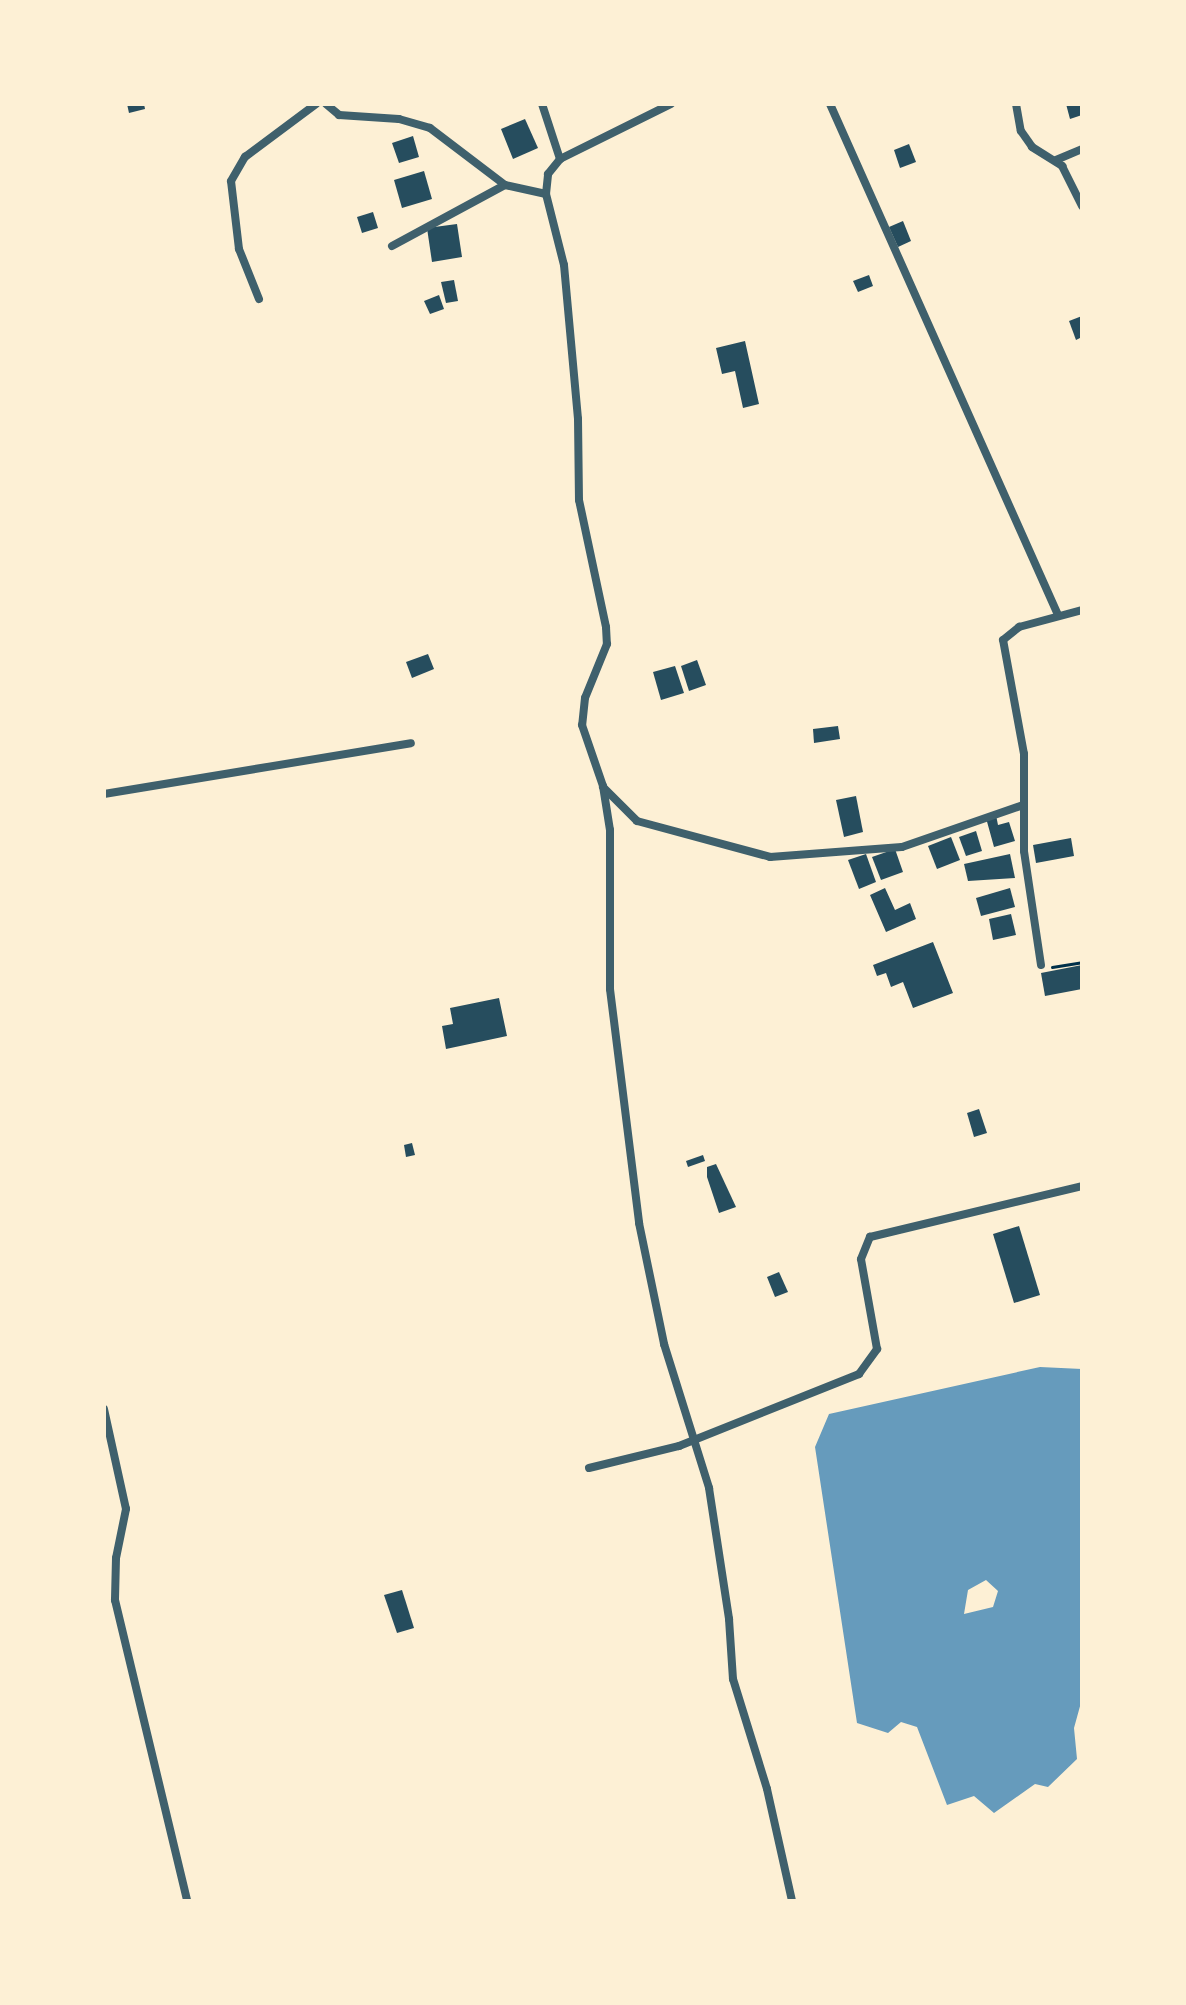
<!DOCTYPE html>
<html>
<head>
<meta charset="utf-8">
<style>
  body { margin:0 }
  #map { position:relative; width:1186px; height:2005px; overflow:hidden; background:#fdf0d5; font-family:"Fira Sans Condensed",sans-serif }
  div>[style] { position:absolute }
  .water>* { inset:0; background:#669bbc }
  .building>* { inset:0; background:#264d5e }
  .path>* { height:3px; margin:-1.5px; padding:0 1.5px; transform-origin:1.5px; border-radius:1.5px; background:#003049 }
  .minor>* { height:8px; margin:-4px; padding:0 4px; transform-origin:4px; border-radius:4px; background:#3f606c }
  span { translate:-50% -50%; white-space:nowrap; text-align:center; line-height:1.15; -webkit-text-stroke:6px #fdf0d5; paint-order:stroke }
  .frame { position:absolute; inset:0; border:106px solid #fdf0d5; pointer-events:none }
</style>
</head>
<body>
<div id="map">
  <div class="water">
    <div style="clip-path:polygon(evenodd,1040px 1367px,1082px 1369px,1082px 1699px,1074px 1728px,1077px 1759px,1048px 1787px,1035px 1784px,994px 1813px,974px 1796px,947px 1805px,917px 1727px,901px 1722px,888px 1733px,857px 1723px,815px 1447px,829px 1414px,1040px 1367px,986px 1580px,998px 1591px,993px 1607px,964px 1614px,968px 1590px,986px 1580px)"></div>
  </div>
  <div class="building">
    <div style="clip-path:polygon(127px 104px,144px 104px,145px 109px,129px 113px)"></div>
    <div style="clip-path:polygon(1066px 104px,1082px 104px,1082px 115px,1070px 119px)"></div>
    <div style="clip-path:polygon(525px 119px,538px 148px,513px 159px,501px 129px)"></div>
    <div style="clip-path:polygon(413px 136px,419px 157px,399px 163px,392px 143px)"></div>
    <div style="clip-path:polygon(909px 144px,916px 162px,900px 168px,894px 150px)"></div>
    <div style="clip-path:polygon(424px 171px,432px 199px,402px 208px,394px 180px)"></div>
    <div style="clip-path:polygon(373px 212px,378px 228px,362px 233px,357px 217px)"></div>
    <div style="clip-path:polygon(903px 221px,911px 241px,898px 247px,889px 227px)"></div>
    <div style="clip-path:polygon(457px 224px,462px 257px,432px 262px,427px 228px)"></div>
    <div style="clip-path:polygon(869px 275px,873px 286px,858px 292px,853px 281px)"></div>
    <div style="clip-path:polygon(454px 280px,458px 301px,446px 303px,441px 282px)"></div>
    <div style="clip-path:polygon(439px 295px,444px 309px,430px 314px,424px 301px)"></div>
    <div style="clip-path:polygon(1082px 316px,1082px 337px,1076px 340px,1069px 321px)"></div>
    <div style="clip-path:polygon(745px 341px,759px 404px,743px 408px,735px 371px,722px 374px,716px 348px)"></div>
    <div style="clip-path:polygon(428px 654px,434px 669px,412px 678px,406px 662px)"></div>
    <div style="clip-path:polygon(697px 660px,706px 685px,689px 691px,681px 666px)"></div>
    <div style="clip-path:polygon(675px 666px,684px 693px,661px 700px,653px 672px)"></div>
    <div style="clip-path:polygon(838px 726px,840px 739px,814px 743px,813px 729px)"></div>
    <div style="clip-path:polygon(856px 796px,863px 832px,844px 837px,836px 800px)"></div>
    <div style="clip-path:polygon(996px 815px,998px 825px,1009px 822px,1015px 841px,994px 847px,986px 818px)"></div>
    <div style="clip-path:polygon(976px 831px,982px 851px,966px 856px,959px 837px)"></div>
    <div style="clip-path:polygon(951px 837px,960px 860px,937px 869px,928px 846px)"></div>
    <div style="clip-path:polygon(1071px 838px,1074px 856px,1036px 863px,1033px 845px)"></div>
    <div style="clip-path:polygon(895px 849px,903px 872px,881px 880px,872px 857px)"></div>
    <div style="clip-path:polygon(866px 854px,876px 882px,859px 889px,848px 860px)"></div>
    <div style="clip-path:polygon(1010px 854px,1015px 878px,968px 881px,964px 864px)"></div>
    <div style="clip-path:polygon(885px 888px,895px 910px,910px 903px,916px 919px,886px 932px,870px 895px)"></div>
    <div style="clip-path:polygon(1010px 888px,1015px 907px,981px 916px,976px 898px)"></div>
    <div style="clip-path:polygon(1011px 914px,1016px 935px,993px 940px,989px 919px)"></div>
    <div style="clip-path:polygon(933px 942px,953px 993px,913px 1008px,903px 982px,891px 987px,886px 973px,877px 976px,873px 965px)"></div>
    <div style="clip-path:polygon(1082px 965px,1082px 989px,1045px 996px,1041px 973px)"></div>
    <div style="clip-path:polygon(499px 998px,507px 1036px,446px 1049px,442px 1026px,453px 1024px,450px 1008px)"></div>
    <div style="clip-path:polygon(979px 1109px,987px 1133px,974px 1137px,967px 1113px)"></div>
    <div style="clip-path:polygon(412px 1143px,415px 1155px,406px 1157px,404px 1145px)"></div>
    <div style="clip-path:polygon(703px 1155px,705px 1161px,688px 1167px,686px 1161px)"></div>
    <div style="clip-path:polygon(716px 1164px,736px 1207px,719px 1213px,707px 1177px,707px 1167px)"></div>
    <div style="clip-path:polygon(1019px 1226px,1040px 1295px,1014px 1303px,993px 1234px)"></div>
    <div style="clip-path:polygon(779px 1272px,788px 1292px,775px 1297px,767px 1277px)"></div>
    <div style="clip-path:polygon(402px 1590px,414px 1628px,397px 1633px,384px 1595px)"></div>
  </div>
  <div class="path">
    <div style="left:1052px;top:967px;width:30px;rotate:-9deg"></div>
  </div>
  <div class="minor">
    <div style="left:326px;top:104px;width:17px;rotate:40deg"></div>
    <div style="left:339px;top:115px;width:60px;rotate:3.8deg"></div>
    <div style="left:399px;top:119px;width:32px;rotate:16deg"></div>
    <div style="left:430px;top:128px;width:94px;rotate:37.2deg"></div>
    <div style="left:505px;top:185px;width:42px;rotate:12.4deg"></div>
    <div style="left:546px;top:194px;width:73px;rotate:75.8deg"></div>
    <div style="left:564px;top:265px;width:155px;rotate:84.8deg"></div>
    <div style="left:578px;top:419px;width:81px;rotate:89.3deg"></div>
    <div style="left:579px;top:500px;width:130px;rotate:78deg"></div>
    <div style="left:606px;top:627px;width:17px;rotate:87deg"></div>
    <div style="left:607px;top:644px;width:58px;rotate:112.2deg"></div>
    <div style="left:585px;top:698px;width:27px;rotate:96deg"></div>
    <div style="left:582px;top:725px;width:65px;rotate:71deg"></div>
    <div style="left:603px;top:786px;width:45px;rotate:81deg"></div>
    <div style="left:610px;top:830px;width:159px;rotate:90deg"></div>
    <div style="left:610px;top:989px;width:236px;rotate:82.9deg"></div>
    <div style="left:639px;top:1223px;width:124px;rotate:78.3deg"></div>
    <div style="left:664px;top:1344px;width:151px;rotate:72.6deg"></div>
    <div style="left:709px;top:1488px;width:133px;rotate:81.3deg"></div>
    <div style="left:729px;top:1619px;width:60px;rotate:86.2deg"></div>
    <div style="left:733px;top:1679px;width:115px;rotate:72.8deg"></div>
    <div style="left:767px;top:1789px;width:115px;rotate:77.4deg"></div>
    <div style="left:542px;top:104px;width:58px;rotate:71.9deg"></div>
    <div style="left:830px;top:104px;width:560px;rotate:65.95deg"></div>
    <div style="left:1016px;top:104px;width:27px;rotate:80deg"></div>
    <div style="left:1021px;top:131px;width:19px;rotate:55deg"></div>
    <div style="left:1032px;top:147px;width:36px;rotate:32deg"></div>
    <div style="left:1062px;top:166px;width:45px;rotate:63.4deg"></div>
    <div style="left:1056px;top:160px;width:28px;rotate:-23deg"></div>
    <div style="left:546px;top:194px;width:20px;rotate:-84deg"></div>
    <div style="left:548px;top:174px;width:19px;rotate:-51deg"></div>
    <div style="left:560px;top:159px;width:124px;rotate:-26.4deg"></div>
    <div style="left:392px;top:246px;width:128px;rotate:-28.4deg"></div>
    <div style="left:259px;top:299px;width:54px;rotate:-111.8deg"></div>
    <div style="left:239px;top:249px;width:68px;rotate:-96.7deg"></div>
    <div style="left:231px;top:181px;width:28px;rotate:-60deg"></div>
    <div style="left:245px;top:157px;width:89px;rotate:-36.7deg"></div>
    <div style="left:603px;top:787px;width:48px;rotate:45deg"></div>
    <div style="left:637px;top:821px;width:138px;rotate:15.1deg"></div>
    <div style="left:770px;top:857px;width:132px;rotate:-4.3deg"></div>
    <div style="left:902px;top:847px;width:128px;rotate:-19.1deg"></div>
    <div style="left:104px;top:794px;width:311px;rotate:-9.4deg"></div>
    <div style="left:1041px;top:965px;width:115px;rotate:-98.5deg"></div>
    <div style="left:1024px;top:851px;width:97px;rotate:-90deg"></div>
    <div style="left:1024px;top:754px;width:116px;rotate:-100.4deg"></div>
    <div style="left:1003px;top:640px;width:21px;rotate:-39deg"></div>
    <div style="left:1019px;top:627px;width:65px;rotate:-15.1deg"></div>
    <div style="left:104px;top:1409px;width:102px;rotate:77.6deg"></div>
    <div style="left:126px;top:1509px;width:50px;rotate:101.5deg"></div>
    <div style="left:116px;top:1558px;width:42px;rotate:91.4deg"></div>
    <div style="left:115px;top:1600px;width:309px;rotate:76.5deg"></div>
    <div style="left:589px;top:1468px;width:93px;rotate:-13.7deg"></div>
    <div style="left:679px;top:1446px;width:194px;rotate:-21.8deg"></div>
    <div style="left:859px;top:1374px;width:31px;rotate:-54deg"></div>
    <div style="left:877px;top:1349px;width:91px;rotate:-100.1deg"></div>
    <div style="left:861px;top:1259px;width:24px;rotate:-68deg"></div>
    <div style="left:870px;top:1237px;width:218px;rotate:-13.5deg"></div>
  </div>
  <div class="frame"></div>
</div>
</body>
</html>
